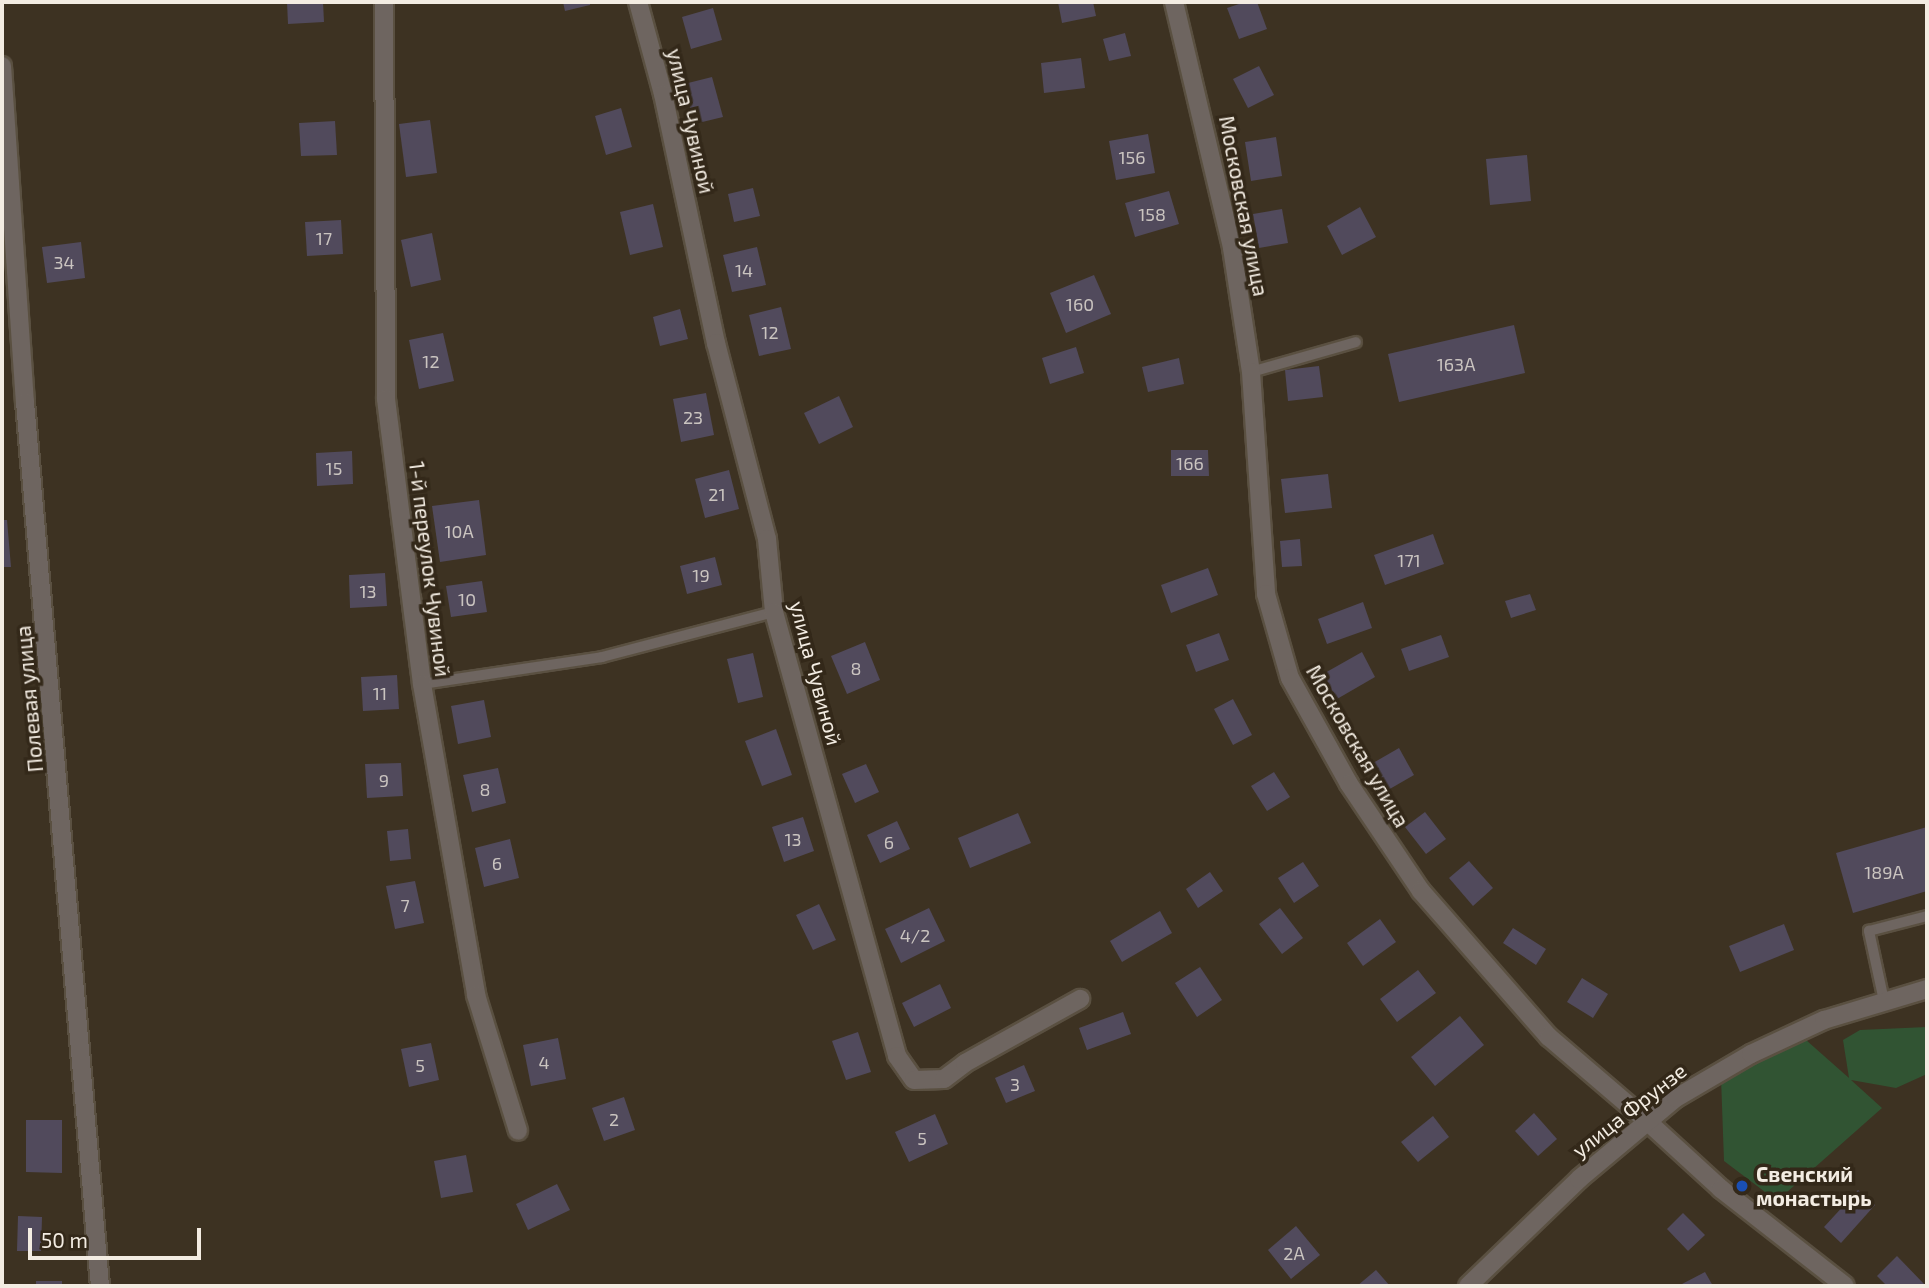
<!DOCTYPE html>
<html>
<head>
<meta charset="utf-8">
<style>
  body { margin:0 }
  #map { position:relative; width:1929px; height:1288px; overflow:hidden; background:#3d3222; font-family:"Exo 2",sans-serif }
  div>[style] { position:absolute }
  .green>* { inset:0; background:#315433 }
  .building>* { inset:0; background:#514a5c }
  .roads { filter:drop-shadow(2px 0 #5a5041) drop-shadow(-2px 0 #5a5041) drop-shadow(0 2px #5a5041) drop-shadow(0 -2px #5a5041) }
  .service>* { height:10px; margin:-5px; padding:0 5px; transform-origin:5px; border-radius:5px; background:#6e6560 }
  .minor>* { height:18px; margin:-9px; padding:0 9px; transform-origin:9px; border-radius:9px; background:#6e6560 }
  .tertiary>* { height:18px; margin:-9px; padding:0 9px; transform-origin:9px; border-radius:9px; background:#6e6560 }
  .dots>* { width:19px; height:19px; translate:-50% -50%; box-sizing:border-box; border:4px solid #332819; border-radius:50% }
  span { translate:-50% -50%; white-space:nowrap; text-align:center; line-height:1.15; -webkit-text-stroke:7px #332819; paint-order:stroke }
  .number-label { font-size:18px; color:#cac4c0 }
  .number-label span { -webkit-text-stroke-width:0 }
  .street-label { font-size:21px; color:#f3ece2 }
  .poi-label { font-size:21px; color:#f3ece2; font-weight:700 }
  .left { translate:0 -50%; text-align:left }
  .frame { position:absolute; inset:0; border:4px solid #f3ece2; pointer-events:none }
  .scale { position:absolute; left:28px; top:1228px; width:173px; height:32px; box-sizing:border-box; border:4px solid #f3ece2; border-top:0; padding-left:9px; font-size:21px; line-height:24px; white-space:nowrap; color:#f3ece2; -webkit-text-stroke:5px #332819; paint-order:stroke }
</style>
</head>
<body>
<div id="map">
  <div class="green">
    <div style="clip-path:polygon(1927px 1027px,1927px 1074px,1896px 1088px,1851px 1080px,1882px 1108px,1777px 1201px,1724px 1161px,1721px 1078px,1806px 1040px,1849px 1078px,1843px 1040px,1860px 1030px)"></div>
  </div>
  <div class="building">
    <div style="clip-path:polygon(287px 2px,323px 2px,324px 22px,288px 24px)"></div>
    <div style="clip-path:polygon(563px 2px,590px 2px,590px 5px,565px 11px)"></div>
    <div style="clip-path:polygon(1058px 2px,1093px 2px,1096px 16px,1062px 23px)"></div>
    <div style="clip-path:polygon(1245px 2px,1257px 2px,1267px 29px,1239px 39px,1227px 8px)"></div>
    <div style="clip-path:polygon(713px 8px,722px 40px,691px 49px,682px 17px)"></div>
    <div style="clip-path:polygon(1125px 33px,1131px 56px,1109px 61px,1103px 39px)"></div>
    <div style="clip-path:polygon(1081px 58px,1085px 88px,1044px 93px,1041px 63px)"></div>
    <div style="clip-path:polygon(1259px 66px,1274px 95px,1248px 108px,1233px 79px)"></div>
    <div style="clip-path:polygon(712px 77px,723px 117px,694px 124px,684px 84px)"></div>
    <div style="clip-path:polygon(621px 108px,632px 147px,606px 155px,595px 116px)"></div>
    <div style="clip-path:polygon(430px 120px,437px 173px,406px 177px,399px 124px)"></div>
    <div style="clip-path:polygon(335px 121px,337px 155px,301px 156px,299px 123px)"></div>
    <div style="clip-path:polygon(1148px 134px,1155px 173px,1116px 180px,1109px 141px)"></div>
    <div style="clip-path:polygon(1276px 137px,1282px 176px,1251px 181px,1245px 142px)"></div>
    <div style="clip-path:polygon(1527px 155px,1531px 201px,1490px 205px,1486px 159px)"></div>
    <div style="clip-path:polygon(753px 188px,760px 216px,734px 222px,728px 194px)"></div>
    <div style="clip-path:polygon(1169px 191px,1179px 224px,1135px 237px,1125px 203px)"></div>
    <div style="clip-path:polygon(653px 204px,663px 247px,630px 255px,620px 212px)"></div>
    <div style="clip-path:polygon(1360px 207px,1376px 237px,1342px 255px,1327px 226px)"></div>
    <div style="clip-path:polygon(1282px 209px,1288px 243px,1259px 248px,1253px 214px)"></div>
    <div style="clip-path:polygon(341px 220px,343px 254px,307px 256px,305px 222px)"></div>
    <div style="clip-path:polygon(432px 233px,441px 280px,411px 287px,401px 240px)"></div>
    <div style="clip-path:polygon(81px 242px,85px 278px,47px 283px,42px 247px)"></div>
    <div style="clip-path:polygon(757px 247px,766px 285px,732px 292px,723px 255px)"></div>
    <div style="clip-path:polygon(1094px 275px,1111px 314px,1066px 333px,1050px 293px)"></div>
    <div style="clip-path:polygon(781px 307px,791px 349px,759px 356px,749px 315px)"></div>
    <div style="clip-path:polygon(680px 309px,688px 339px,660px 346px,653px 317px)"></div>
    <div style="clip-path:polygon(1514px 325px,1525px 373px,1399px 402px,1388px 354px)"></div>
    <div style="clip-path:polygon(443px 333px,454px 381px,419px 389px,409px 340px)"></div>
    <div style="clip-path:polygon(1076px 347px,1084px 373px,1050px 384px,1042px 358px)"></div>
    <div style="clip-path:polygon(1179px 358px,1184px 384px,1148px 392px,1142px 367px)"></div>
    <div style="clip-path:polygon(1319px 366px,1323px 397px,1288px 401px,1285px 370px)"></div>
    <div style="clip-path:polygon(706px 393px,714px 435px,681px 442px,673px 399px)"></div>
    <div style="clip-path:polygon(839px 396px,853px 427px,819px 444px,804px 413px)"></div>
    <div style="clip-path:polygon(1171px 450px,1208px 450px,1209px 476px,1171px 476px)"></div>
    <div style="clip-path:polygon(352px 451px,353px 484px,317px 486px,316px 453px)"></div>
    <div style="clip-path:polygon(729px 470px,739px 509px,705px 518px,695px 479px)"></div>
    <div style="clip-path:polygon(1328px 474px,1332px 508px,1285px 513px,1281px 479px)"></div>
    <div style="clip-path:polygon(479px 500px,486px 555px,440px 562px,432px 506px)"></div>
    <div style="clip-path:polygon(2px 520px,7px 520px,11px 567px,2px 567px)"></div>
    <div style="clip-path:polygon(1433px 534px,1444px 564px,1385px 585px,1374px 555px)"></div>
    <div style="clip-path:polygon(1300px 539px,1302px 566px,1282px 567px,1280px 541px)"></div>
    <div style="clip-path:polygon(715px 557px,722px 585px,687px 594px,680px 566px)"></div>
    <div style="clip-path:polygon(1208px 568px,1218px 595px,1171px 613px,1161px 585px)"></div>
    <div style="clip-path:polygon(385px 573px,387px 606px,350px 608px,349px 575px)"></div>
    <div style="clip-path:polygon(482px 581px,487px 612px,451px 617px,446px 586px)"></div>
    <div style="clip-path:polygon(1530px 594px,1536px 610px,1511px 618px,1505px 601px)"></div>
    <div style="clip-path:polygon(1363px 602px,1372px 628px,1327px 644px,1318px 619px)"></div>
    <div style="clip-path:polygon(1219px 633px,1229px 660px,1196px 672px,1186px 645px)"></div>
    <div style="clip-path:polygon(1441px 635px,1449px 657px,1409px 671px,1401px 649px)"></div>
    <div style="clip-path:polygon(865px 642px,880px 680px,847px 694px,831px 656px)"></div>
    <div style="clip-path:polygon(1362px 652px,1375px 677px,1337px 699px,1323px 674px)"></div>
    <div style="clip-path:polygon(753px 653px,763px 697px,738px 703px,727px 659px)"></div>
    <div style="clip-path:polygon(397px 675px,399px 709px,363px 711px,361px 677px)"></div>
    <div style="clip-path:polygon(1233px 699px,1252px 735px,1233px 745px,1214px 709px)"></div>
    <div style="clip-path:polygon(484px 700px,491px 737px,458px 744px,451px 706px)"></div>
    <div style="clip-path:polygon(776px 729px,792px 775px,762px 786px,745px 741px)"></div>
    <div style="clip-path:polygon(1399px 748px,1414px 775px,1388px 790px,1373px 763px)"></div>
    <div style="clip-path:polygon(401px 763px,403px 796px,367px 798px,365px 764px)"></div>
    <div style="clip-path:polygon(866px 764px,879px 792px,855px 803px,842px 774px)"></div>
    <div style="clip-path:polygon(498px 768px,506px 803px,472px 812px,463px 775px)"></div>
    <div style="clip-path:polygon(1274px 772px,1290px 797px,1267px 811px,1251px 786px)"></div>
    <div style="clip-path:polygon(1425px 812px,1446px 839px,1426px 854px,1405px 827px)"></div>
    <div style="clip-path:polygon(1018px 813px,1031px 843px,970px 868px,958px 838px)"></div>
    <div style="clip-path:polygon(803px 817px,814px 851px,784px 862px,772px 827px)"></div>
    <div style="clip-path:polygon(897px 821px,910px 849px,880px 863px,867px 835px)"></div>
    <div style="clip-path:polygon(1927px 827px,1927px 891px,1853px 913px,1836px 853px)"></div>
    <div style="clip-path:polygon(408px 829px,411px 859px,390px 861px,387px 831px)"></div>
    <div style="clip-path:polygon(510px 839px,519px 878px,484px 887px,475px 848px)"></div>
    <div style="clip-path:polygon(1469px 861px,1493px 888px,1473px 906px,1449px 878px)"></div>
    <div style="clip-path:polygon(1303px 862px,1319px 886px,1294px 903px,1278px 878px)"></div>
    <div style="clip-path:polygon(1210px 872px,1223px 891px,1198px 908px,1186px 889px)"></div>
    <div style="clip-path:polygon(415px 881px,424px 923px,395px 929px,386px 886px)"></div>
    <div style="clip-path:polygon(819px 904px,836px 940px,813px 950px,796px 915px)"></div>
    <div style="clip-path:polygon(929px 908px,945px 941px,901px 963px,885px 929px)"></div>
    <div style="clip-path:polygon(1280px 908px,1303px 938px,1282px 954px,1259px 924px)"></div>
    <div style="clip-path:polygon(1160px 911px,1172px 933px,1122px 962px,1110px 941px)"></div>
    <div style="clip-path:polygon(1380px 919px,1396px 942px,1363px 966px,1347px 943px)"></div>
    <div style="clip-path:polygon(1784px 924px,1794px 950px,1740px 972px,1729px 946px)"></div>
    <div style="clip-path:polygon(1513px 928px,1546px 949px,1536px 965px,1503px 943px)"></div>
    <div style="clip-path:polygon(1200px 967px,1222px 1000px,1197px 1017px,1175px 983px)"></div>
    <div style="clip-path:polygon(1418px 970px,1436px 993px,1397px 1022px,1380px 999px)"></div>
    <div style="clip-path:polygon(1582px 978px,1608px 994px,1593px 1018px,1567px 1002px)"></div>
    <div style="clip-path:polygon(940px 984px,951px 1008px,914px 1027px,902px 1003px)"></div>
    <div style="clip-path:polygon(1123px 1012px,1131px 1034px,1087px 1050px,1079px 1028px)"></div>
    <div style="clip-path:polygon(1460px 1016px,1484px 1045px,1435px 1086px,1411px 1057px)"></div>
    <div style="clip-path:polygon(858px 1032px,871px 1072px,846px 1080px,832px 1041px)"></div>
    <div style="clip-path:polygon(558px 1038px,566px 1079px,531px 1086px,523px 1045px)"></div>
    <div style="clip-path:polygon(431px 1043px,439px 1080px,409px 1087px,401px 1049px)"></div>
    <div style="clip-path:polygon(1024px 1065px,1035px 1091px,1006px 1103px,995px 1078px)"></div>
    <div style="clip-path:polygon(624px 1097px,635px 1130px,604px 1141px,592px 1108px)"></div>
    <div style="clip-path:polygon(1534px 1113px,1557px 1139px,1538px 1156px,1515px 1131px)"></div>
    <div style="clip-path:polygon(935px 1114px,948px 1144px,909px 1162px,895px 1132px)"></div>
    <div style="clip-path:polygon(1433px 1116px,1449px 1137px,1418px 1162px,1401px 1142px)"></div>
    <div style="clip-path:polygon(26px 1120px,62px 1120px,62px 1173px,26px 1172px)"></div>
    <div style="clip-path:polygon(466px 1155px,473px 1192px,441px 1198px,434px 1161px)"></div>
    <div style="clip-path:polygon(557px 1184px,570px 1210px,528px 1230px,516px 1204px)"></div>
    <div style="clip-path:polygon(1858px 1190px,1875px 1205px,1841px 1243px,1824px 1227px)"></div>
    <div style="clip-path:polygon(1683px 1213px,1705px 1235px,1688px 1251px,1667px 1229px)"></div>
    <div style="clip-path:polygon(18px 1216px,42px 1217px,41px 1251px,17px 1251px)"></div>
    <div style="clip-path:polygon(1296px 1226px,1320px 1255px,1291px 1279px,1268px 1250px)"></div>
    <div style="clip-path:polygon(1897px 1256px,1926px 1286px,1887px 1286px,1877px 1276px)"></div>
    <div style="clip-path:polygon(1376px 1270px,1390px 1286px,1357px 1286px)"></div>
    <div style="clip-path:polygon(1705px 1272px,1713px 1286px,1684px 1286px,1682px 1284px)"></div>
    <div style="clip-path:polygon(36px 1281px,62px 1281px,62px 1286px,36px 1286px)"></div>
  </div>
  <div class="roads">
    <div class="service">
      <div style="left:1251px;top:372px;width:109px;rotate:-15.9deg"></div>
      <div style="left:422px;top:684px;width:182px;rotate:-8.5deg"></div>
      <div style="left:602px;top:657px;width:178px;rotate:-14.7deg"></div>
      <div style="left:1884px;top:1001px;width:72px;rotate:-102.1deg"></div>
      <div style="left:1869px;top:931px;width:60px;rotate:-14.5deg"></div>
    </div>
    <div class="minor">
      <div style="left:384px;top:2px;width:397px;rotate:89.7deg"></div>
      <div style="left:386px;top:399px;width:287px;rotate:82.8deg"></div>
      <div style="left:422px;top:684px;width:316px;rotate:80.1deg"></div>
      <div style="left:476px;top:995px;width:142px;rotate:72.8deg"></div>
      <div style="left:638px;top:2px;width:95px;rotate:74.8deg"></div>
      <div style="left:663px;top:94px;width:255px;rotate:78deg"></div>
      <div style="left:716px;top:343px;width:203px;rotate:75.4deg"></div>
      <div style="left:767px;top:539px;width:73px;rotate:84.5deg"></div>
      <div style="left:774px;top:612px;width:461px;rotate:74.5deg"></div>
      <div style="left:897px;top:1056px;width:29px;rotate:55deg"></div>
      <div style="left:914px;top:1080px;width:30px;rotate:-2deg"></div>
      <div style="left:944px;top:1079px;width:26px;rotate:-37deg"></div>
      <div style="left:965px;top:1063px;width:132px;rotate:-29.1deg"></div>
      <div style="left:1648px;top:1122px;width:99px;rotate:42.5deg"></div>
      <div style="left:1721px;top:1189px;width:157px;rotate:38deg"></div>
    </div>
    <div class="tertiary">
      <div style="left:1174px;top:2px;width:253px;rotate:76.7deg"></div>
      <div style="left:1232px;top:248px;width:125px;rotate:81.3deg"></div>
      <div style="left:1251px;top:372px;width:223px;rotate:86.1deg"></div>
      <div style="left:1266px;top:594px;width:87px;rotate:74.1deg"></div>
      <div style="left:1290px;top:678px;width:121px;rotate:60.9deg"></div>
      <div style="left:1349px;top:784px;width:129px;rotate:56.1deg"></div>
      <div style="left:1421px;top:891px;width:194px;rotate:48.8deg"></div>
      <div style="left:1549px;top:1037px;width:130px;rotate:40.6deg"></div>
      <div style="left:2px;top:66px;width:337px;rotate:86.1deg"></div>
      <div style="left:25px;top:402px;width:887px;rotate:85.15deg"></div>
      <div style="left:1468px;top:1286px;width:154px;rotate:-43.9deg"></div>
      <div style="left:1579px;top:1179px;width:126px;rotate:-39.9deg"></div>
      <div style="left:1676px;top:1098px;width:87px;rotate:-30.4deg"></div>
      <div style="left:1751px;top:1054px;width:81px;rotate:-25deg"></div>
      <div style="left:1824px;top:1020px;width:108px;rotate:-16.8deg"></div>
    </div>
  </div>
  <div class="dots">
    <div style="left:1742px;top:1186px;background:#1a4fb4"></div>
  </div>
  <div class="number-label">
    <span style="left:1132px;top:157px">156</span>
    <span style="left:1152px;top:214px">158</span>
    <span style="left:324px;top:238px">17</span>
    <span style="left:64px;top:262px">34</span>
    <span style="left:744px;top:270px">14</span>
    <span style="left:1080px;top:304px">160</span>
    <span style="left:770px;top:332px">12</span>
    <span style="left:431px;top:361px">12</span>
    <span style="left:1456px;top:364px">163А</span>
    <span style="left:693px;top:417px">23</span>
    <span style="left:1190px;top:463px">166</span>
    <span style="left:334px;top:468px">15</span>
    <span style="left:717px;top:494px">21</span>
    <span style="left:459px;top:531px">10А</span>
    <span style="left:1409px;top:560px">171</span>
    <span style="left:701px;top:575px">19</span>
    <span style="left:368px;top:591px">13</span>
    <span style="left:467px;top:599px">10</span>
    <span style="left:856px;top:668px">8</span>
    <span style="left:380px;top:693px">11</span>
    <span style="left:384px;top:780px">9</span>
    <span style="left:485px;top:789px">8</span>
    <span style="left:793px;top:839px">13</span>
    <span style="left:889px;top:842px">6</span>
    <span style="left:497px;top:863px">6</span>
    <span style="left:1884px;top:872px">189А</span>
    <span style="left:405px;top:905px">7</span>
    <span style="left:915px;top:935px">4/2</span>
    <span style="left:544px;top:1062px">4</span>
    <span style="left:420px;top:1065px">5</span>
    <span style="left:1015px;top:1084px">3</span>
    <span style="left:614px;top:1119px">2</span>
    <span style="left:922px;top:1138px">5</span>
    <span style="left:1294px;top:1253px">2А</span>
  </div>
  <div class="street-label">
    <span style="left:691px;top:121px;rotate:77deg">улица Чувиной</span>
    <span style="left:1244px;top:206px;rotate:79deg">Московская улица</span>
    <span style="left:430px;top:569px;rotate:83deg">1-й переулок Чувиной</span>
    <span style="left:816px;top:673px;rotate:75deg">улица Чувиной</span>
    <span style="left:29px;top:699px;rotate:-95deg">Полевая улица</span>
    <span style="left:1358px;top:746px;rotate:60deg">Московская улица</span>
    <span style="left:1629px;top:1110px;rotate:-38deg">улица Фрунзе</span>
  </div>
  <div class="poi-label">
    <span class="left" style="left:1756px;top:1186px">Свенский<br>монастырь</span>
  </div>
  <div class="frame"></div>
  <div class="scale">50 m</div>
</div>
</body>
</html>
